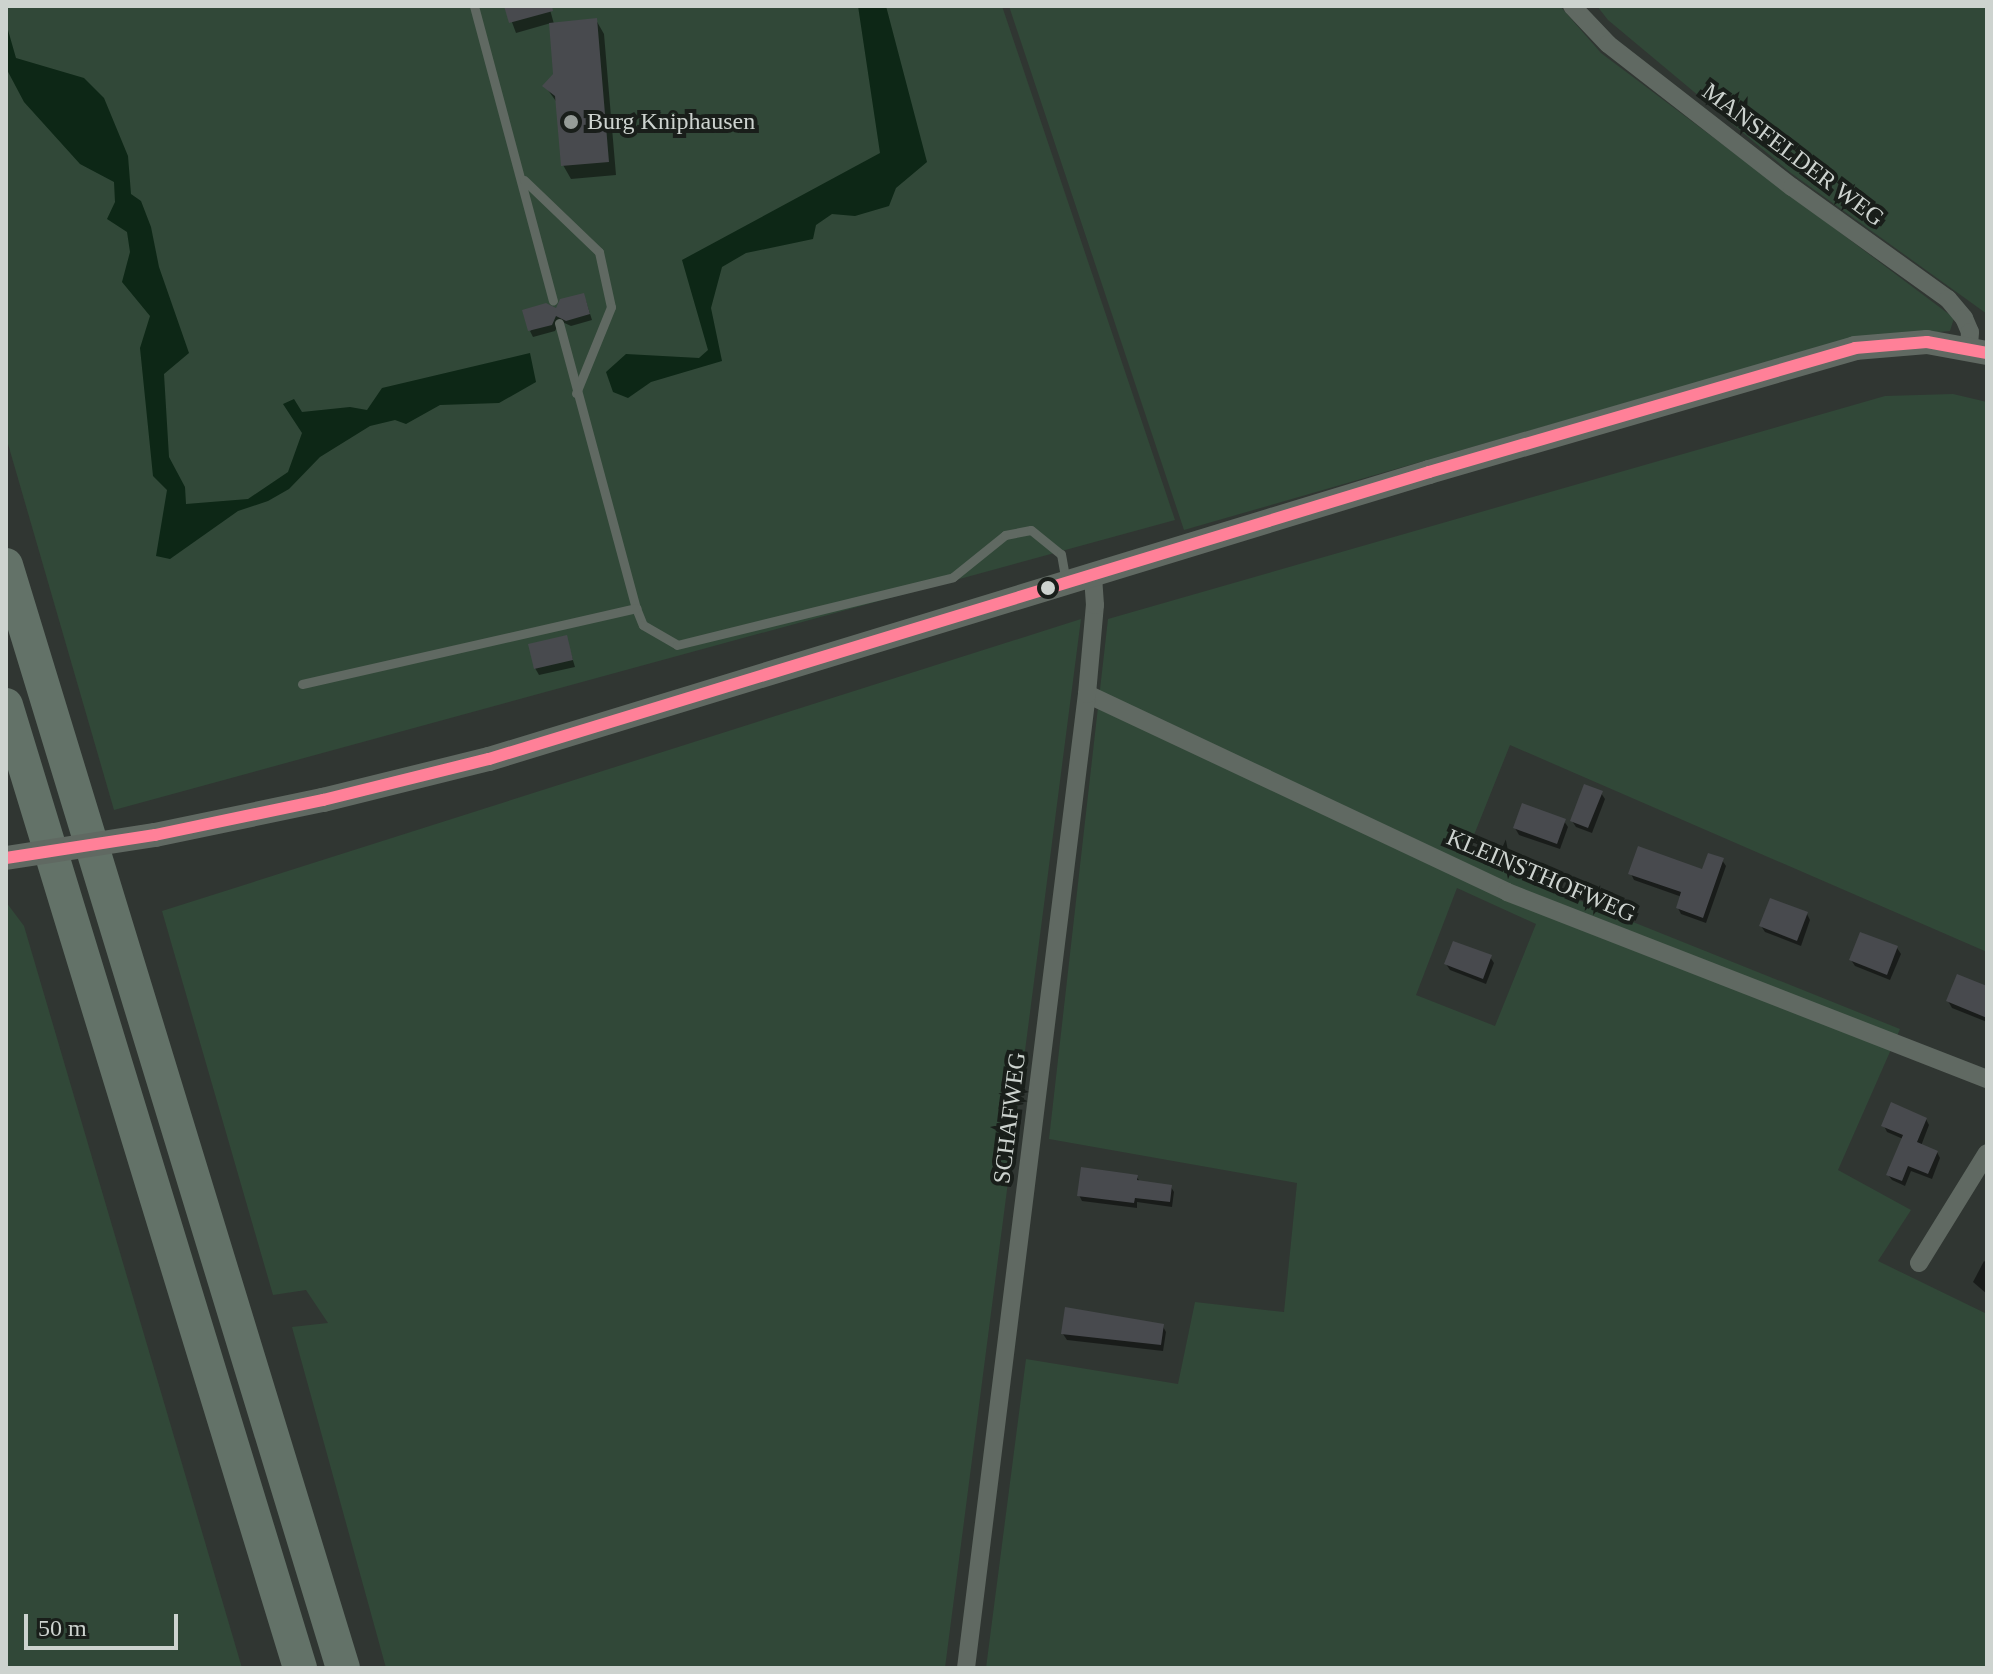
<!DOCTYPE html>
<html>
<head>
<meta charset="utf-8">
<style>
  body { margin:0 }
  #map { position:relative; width:1993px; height:1674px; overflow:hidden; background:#303632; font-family:"Times New Roman",serif }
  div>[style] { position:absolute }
  .green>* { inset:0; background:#314838 }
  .water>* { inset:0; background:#0d2716 }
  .shadow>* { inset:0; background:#0007 }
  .building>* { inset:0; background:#484a4e }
  .service>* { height:9px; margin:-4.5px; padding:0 4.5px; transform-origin:4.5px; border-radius:4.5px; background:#606962 }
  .minor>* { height:18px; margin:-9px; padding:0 9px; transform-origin:9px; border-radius:9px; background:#606962 }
  .tertiary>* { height:24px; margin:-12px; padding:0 12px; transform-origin:12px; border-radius:12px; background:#606962 }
  .motorway>* { height:34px; margin:-17px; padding:0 17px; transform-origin:17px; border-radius:17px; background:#637268 }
  .tertiary-bridge>* { height:24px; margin:-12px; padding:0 12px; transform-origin:12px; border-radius:12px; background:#606962 }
  .bus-1>* { height:12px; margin:-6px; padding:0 6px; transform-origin:6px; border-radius:6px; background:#ff8098 }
  .dots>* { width:22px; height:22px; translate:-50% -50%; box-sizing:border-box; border:4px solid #191e1a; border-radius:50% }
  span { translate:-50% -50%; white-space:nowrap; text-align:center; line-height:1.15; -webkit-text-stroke:8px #191e1a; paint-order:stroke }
  .poi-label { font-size:24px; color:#cdd3cf }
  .left { translate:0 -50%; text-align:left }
  .street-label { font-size:24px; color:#cdd3cf }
  .frame { position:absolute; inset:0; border:8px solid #cdd3cf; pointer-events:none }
  .scale { position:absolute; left:24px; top:1614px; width:154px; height:36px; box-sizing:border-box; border:4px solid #cdd3cf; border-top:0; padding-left:10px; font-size:24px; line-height:28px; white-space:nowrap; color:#cdd3cf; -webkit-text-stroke:6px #191e1a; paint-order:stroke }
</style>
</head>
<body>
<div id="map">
  <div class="green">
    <div style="clip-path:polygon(6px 6px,1002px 6px,1175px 520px,114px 810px,6px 437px)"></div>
    <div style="clip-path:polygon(1009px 6px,1560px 6px,1601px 53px,1954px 318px,1950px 331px,1841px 341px,1184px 530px)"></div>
    <div style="clip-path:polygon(1597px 6px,1987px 6px,1987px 314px,1791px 173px,1608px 20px)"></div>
    <div style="clip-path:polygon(evenodd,1953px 394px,1987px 402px,1987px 952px,1510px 745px,1466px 855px,1900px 1029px,1838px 1170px,1911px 1210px,1878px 1261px,1987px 1314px,1987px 1668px,986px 1668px,1026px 1359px,1178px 1384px,1195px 1302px,1284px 1312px,1297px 1183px,1049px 1139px,1108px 619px,1885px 396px,1953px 394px,1457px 888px,1536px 924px,1495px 1026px,1416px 995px,1457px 888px)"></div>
    <div style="clip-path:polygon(1081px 619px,945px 1668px,386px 1668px,292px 1327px,328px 1323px,306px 1290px,273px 1295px,162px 911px)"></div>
    <div style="clip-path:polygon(6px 902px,24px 926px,242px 1668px,6px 1668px)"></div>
  </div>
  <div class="water">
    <div style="clip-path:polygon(858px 6px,886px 6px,927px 162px,896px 188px,889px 206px,855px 216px,832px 214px,816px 225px,813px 239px,746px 253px,722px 267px,711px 308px,722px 361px,651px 382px,628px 398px,613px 392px,606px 372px,626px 354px,699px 358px,708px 350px,682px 260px,880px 153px)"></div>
    <div style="clip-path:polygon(6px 23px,16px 58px,84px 78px,104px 98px,128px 156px,131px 194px,141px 201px,151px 227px,159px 267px,189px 353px,164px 374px,169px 457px,185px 487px,186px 504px,248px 499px,288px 472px,302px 433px,283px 404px,294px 399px,302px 412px,350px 407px,367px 410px,382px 388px,530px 353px,536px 382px,499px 403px,440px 405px,406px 424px,395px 420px,370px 426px,320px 457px,289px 489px,268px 501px,238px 511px,170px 559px,156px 556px,167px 490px,153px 476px,140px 348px,150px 316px,122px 282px,130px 252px,127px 232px,107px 219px,115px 202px,114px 182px,80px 164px,24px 102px,6px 68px)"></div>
  </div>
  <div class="shadow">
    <div style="clip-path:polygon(506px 6px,549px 6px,554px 24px,596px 20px,604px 34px,616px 175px,571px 179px,563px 165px,558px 104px,545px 86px,555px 74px,551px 23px,516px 33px)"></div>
    <div style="clip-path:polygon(586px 301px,592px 320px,571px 326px,560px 321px,555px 331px,533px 337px,530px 331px,557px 311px)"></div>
    <div style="clip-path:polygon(566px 637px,575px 667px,539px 675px,535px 668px)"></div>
    <div style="clip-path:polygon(1601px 793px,1605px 799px,1592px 833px,1576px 827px,1572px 821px)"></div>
    <div style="clip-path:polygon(1564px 821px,1568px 827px,1560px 849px,1519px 835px,1515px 828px)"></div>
    <div style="clip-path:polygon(1722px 860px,1726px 866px,1706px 923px,1681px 914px,1678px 908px,1682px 897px,1634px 880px,1631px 874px,1704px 871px)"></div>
    <div style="clip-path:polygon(1807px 914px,1810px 920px,1801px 946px,1765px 932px,1761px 926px)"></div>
    <div style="clip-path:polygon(1897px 948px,1901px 954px,1890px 980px,1855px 966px,1851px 960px)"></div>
    <div style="clip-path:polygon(1490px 957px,1494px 963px,1486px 984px,1450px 970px,1446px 964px)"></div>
    <div style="clip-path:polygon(1987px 988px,1987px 1022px,1952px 1008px,1948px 1001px)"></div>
    <div style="clip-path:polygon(1926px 1119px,1929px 1125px,1921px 1146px,1937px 1152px,1940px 1158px,1932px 1179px,1911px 1171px,1905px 1186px,1892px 1180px,1888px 1175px,1903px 1139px,1887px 1132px,1884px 1126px)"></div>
    <div style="clip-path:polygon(1137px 1177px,1140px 1182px,1171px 1187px,1174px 1192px,1172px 1207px,1137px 1202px,1137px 1208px,1082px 1201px,1079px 1195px)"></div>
    <div style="clip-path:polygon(1984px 1261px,1987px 1263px,1987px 1294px,1973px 1282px)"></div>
    <div style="clip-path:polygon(1162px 1325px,1166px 1332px,1163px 1351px,1067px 1340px,1063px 1334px)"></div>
  </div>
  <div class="building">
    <div style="clip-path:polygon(504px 6px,552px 6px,553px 11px,509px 23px)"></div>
    <div style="clip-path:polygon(597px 18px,609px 162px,561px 166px,555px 96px,542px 86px,553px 74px,549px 23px)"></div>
    <div style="clip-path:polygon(584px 293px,590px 314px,566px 321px,556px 316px,552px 325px,528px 331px,522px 310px,546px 303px,556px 308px,560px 299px)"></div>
    <div style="clip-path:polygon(567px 635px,573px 660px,534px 669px,528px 644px)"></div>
    <div style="clip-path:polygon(1584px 784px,1603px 791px,1588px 828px,1570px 821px)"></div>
    <div style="clip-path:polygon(1522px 803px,1566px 819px,1557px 844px,1513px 828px)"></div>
    <div style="clip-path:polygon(1638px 846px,1702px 869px,1708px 853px,1724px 858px,1703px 918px,1676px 908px,1681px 892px,1628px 874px)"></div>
    <div style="clip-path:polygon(1770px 898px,1808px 912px,1797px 941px,1759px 926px)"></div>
    <div style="clip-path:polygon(1860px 932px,1898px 946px,1887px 975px,1849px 960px)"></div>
    <div style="clip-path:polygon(1453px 941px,1492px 955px,1483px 979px,1444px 964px)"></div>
    <div style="clip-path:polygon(1957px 974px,1987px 986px,1987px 1018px,1946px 1001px)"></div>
    <div style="clip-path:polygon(1891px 1102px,1927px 1118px,1917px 1142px,1938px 1151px,1928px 1174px,1908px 1166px,1902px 1181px,1886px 1175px,1903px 1135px,1881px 1126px)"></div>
    <div style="clip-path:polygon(1081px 1167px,1138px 1175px,1137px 1180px,1172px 1185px,1170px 1202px,1135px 1198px,1134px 1203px,1077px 1196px)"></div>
    <div style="clip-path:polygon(1065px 1307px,1164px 1324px,1161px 1345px,1061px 1334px)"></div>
  </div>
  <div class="service">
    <div style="left:474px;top:6px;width:305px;rotate:75deg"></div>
    <div style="left:524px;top:180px;width:104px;rotate:43.8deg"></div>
    <div style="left:599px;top:252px;width:56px;rotate:77.7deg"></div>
    <div style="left:611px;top:307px;width:93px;rotate:112.1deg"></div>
    <div style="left:559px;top:323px;width:295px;rotate:74.9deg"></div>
    <div style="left:636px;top:608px;width:18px;rotate:68deg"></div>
    <div style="left:643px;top:625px;width:39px;rotate:30deg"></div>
    <div style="left:677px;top:645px;width:284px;rotate:-13.8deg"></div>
    <div style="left:953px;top:577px;width:67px;rotate:-38.9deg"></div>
    <div style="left:1005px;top:535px;width:26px;rotate:-11deg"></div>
    <div style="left:1031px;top:530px;width:38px;rotate:39deg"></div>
    <div style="left:1061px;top:554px;width:27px;rotate:80deg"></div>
    <div style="left:302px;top:684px;width:343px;rotate:-12.8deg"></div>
  </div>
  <div class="minor">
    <div style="left:1572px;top:6px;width:52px;rotate:46.5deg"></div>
    <div style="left:1608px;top:44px;width:233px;rotate:37.9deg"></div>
    <div style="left:1792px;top:187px;width:192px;rotate:35.7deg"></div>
    <div style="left:1948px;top:299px;width:25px;rotate:50deg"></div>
    <div style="left:1964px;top:318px;width:15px;rotate:67deg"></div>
    <div style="left:1970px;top:332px;width:15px;rotate:94deg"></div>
    <div style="left:1087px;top:694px;width:464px;rotate:25.2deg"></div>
    <div style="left:1507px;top:892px;width:515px;rotate:21.29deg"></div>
    <div style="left:1919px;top:1263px;width:129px;rotate:-58.3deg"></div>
    <div style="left:966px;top:1668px;width:981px;rotate:-82.92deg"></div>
    <div style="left:1087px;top:694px;width:89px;rotate:-84.9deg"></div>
    <div style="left:1095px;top:605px;width:31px;rotate:-94deg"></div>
  </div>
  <div class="tertiary">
    <div style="left:155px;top:835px;width:172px;rotate:-11.8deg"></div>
    <div style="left:323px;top:800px;width:171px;rotate:-13.9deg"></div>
    <div style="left:489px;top:759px;width:983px;rotate:-16.98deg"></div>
    <div style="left:1429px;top:472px;width:444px;rotate:-16.2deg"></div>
    <div style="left:1855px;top:348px;width:72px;rotate:-4.8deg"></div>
    <div style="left:1927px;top:342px;width:61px;rotate:10.4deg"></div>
  </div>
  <div class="motorway">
    <div style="left:6px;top:565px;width:1153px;rotate:73.01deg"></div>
    <div style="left:6px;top:705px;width:1007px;rotate:73.02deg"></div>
  </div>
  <div class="tertiary-bridge">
    <div style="left:6px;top:858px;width:151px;rotate:-8.8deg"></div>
  </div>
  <div class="bus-1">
    <div style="left:6px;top:858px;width:151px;rotate:-8.8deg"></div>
    <div style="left:155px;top:835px;width:172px;rotate:-11.8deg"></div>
    <div style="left:323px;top:800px;width:171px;rotate:-13.9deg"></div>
    <div style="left:489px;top:759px;width:983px;rotate:-16.98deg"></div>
    <div style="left:1429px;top:472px;width:444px;rotate:-16.2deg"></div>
    <div style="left:1855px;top:348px;width:72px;rotate:-4.8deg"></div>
    <div style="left:1927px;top:342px;width:61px;rotate:10.4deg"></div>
  </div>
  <div class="dots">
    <div style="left:571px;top:122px;background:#969c98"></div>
    <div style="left:1048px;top:588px;background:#cdd3cf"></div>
  </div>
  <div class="poi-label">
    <span class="left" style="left:587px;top:122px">Burg Kniphausen</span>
  </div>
  <div class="street-label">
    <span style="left:1793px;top:155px;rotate:37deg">MANSFELDER WEG</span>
    <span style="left:1541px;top:876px;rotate:23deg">KLEINSTHOFWEG</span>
    <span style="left:1010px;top:1118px;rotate:-83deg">SCHAFWEG</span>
  </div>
  <div class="frame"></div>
  <div class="scale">50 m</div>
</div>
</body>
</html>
